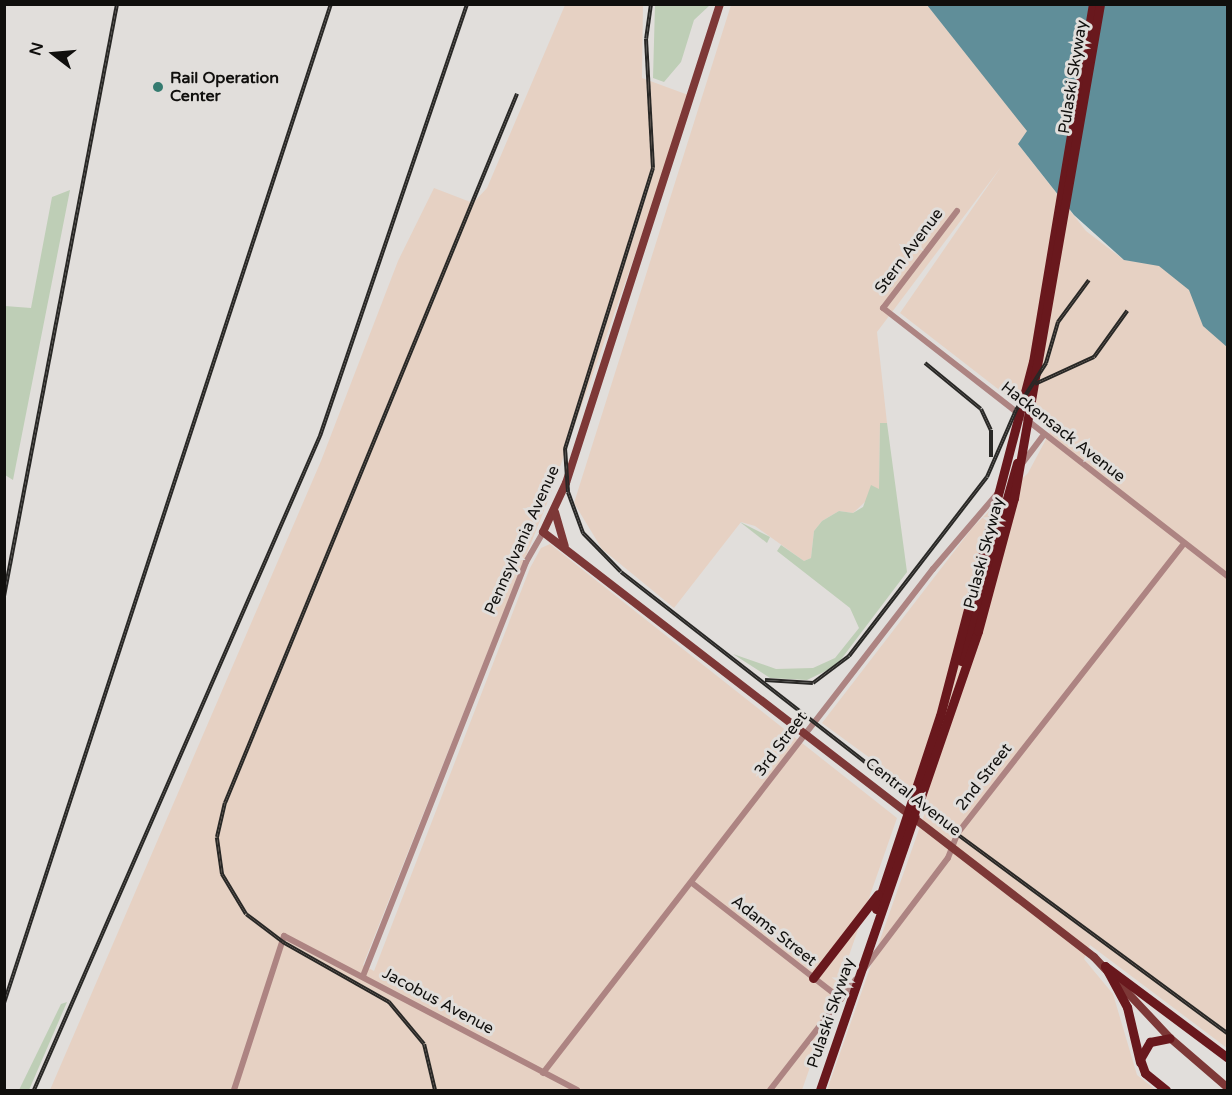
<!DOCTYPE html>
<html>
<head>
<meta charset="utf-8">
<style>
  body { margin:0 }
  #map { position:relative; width:1232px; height:1095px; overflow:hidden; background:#e1dedb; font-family:"Varela Round",sans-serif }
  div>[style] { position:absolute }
  .industrial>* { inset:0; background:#e6d1c3 }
  .green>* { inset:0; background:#beceb6 }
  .water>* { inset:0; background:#608e99 }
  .minor>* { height:6px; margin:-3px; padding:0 3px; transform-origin:3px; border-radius:3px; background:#ad8482 }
  .major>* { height:8px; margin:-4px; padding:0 4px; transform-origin:4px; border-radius:4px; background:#7d3837 }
  .highway>* { height:9px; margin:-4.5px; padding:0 4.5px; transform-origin:4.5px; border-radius:4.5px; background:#69181d }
  .rail>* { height:4px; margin-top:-2px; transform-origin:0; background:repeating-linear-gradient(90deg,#e1dedb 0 4.5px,#292826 0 9px); box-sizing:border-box; border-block:2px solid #292826 }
  .dots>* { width:16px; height:16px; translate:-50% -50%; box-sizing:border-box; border:3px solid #e1dedb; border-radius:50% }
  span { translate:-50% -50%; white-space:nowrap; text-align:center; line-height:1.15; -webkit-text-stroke:6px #e1dedb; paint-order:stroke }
  .street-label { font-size:16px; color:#100f0d }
  .poi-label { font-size:16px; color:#100f0d; font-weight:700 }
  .left { translate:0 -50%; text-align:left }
  .frame { position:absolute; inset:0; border:6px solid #100f0d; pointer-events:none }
  .north { position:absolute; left:24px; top:24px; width:60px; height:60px; -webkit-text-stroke:4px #e1dedb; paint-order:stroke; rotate:286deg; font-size:16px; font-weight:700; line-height:24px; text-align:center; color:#100f0d }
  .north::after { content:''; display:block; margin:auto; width:21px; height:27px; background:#100f0d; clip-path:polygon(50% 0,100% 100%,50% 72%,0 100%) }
</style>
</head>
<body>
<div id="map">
  <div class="industrial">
    <div style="clip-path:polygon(565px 5px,643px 5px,642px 78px,691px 96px,549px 498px,363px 965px,374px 971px,530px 568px,541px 548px,550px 544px,897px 818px,802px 1090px,50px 1090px,321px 461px,398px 261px,434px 188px,473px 203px,487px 188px)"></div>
    <div style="clip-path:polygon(731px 5px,927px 5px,1028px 131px,1018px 144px,1086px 231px,1124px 260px,1159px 265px,1190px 290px,1203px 325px,1227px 346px,1227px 1048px,1090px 945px,1084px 959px,1113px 994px,1137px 1075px,1156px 1090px,827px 1090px,929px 801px,822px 723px,973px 527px,1028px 473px,1051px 430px,900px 313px,1001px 167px,877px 332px,887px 423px,880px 424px,879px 489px,853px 513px,839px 511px,822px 521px,814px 531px,811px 558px,804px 561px,755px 526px,741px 522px,674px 608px,602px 549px,574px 503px)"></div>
  </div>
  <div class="green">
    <div style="clip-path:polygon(655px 5px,710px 5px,694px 20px,681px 62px,664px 82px,653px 78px)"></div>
    <div style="clip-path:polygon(70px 190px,13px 480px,5px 475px,5px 306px,31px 308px,52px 197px)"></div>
    <div style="clip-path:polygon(880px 423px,887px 423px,907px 572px,836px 666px,807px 680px,770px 678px,733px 654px,776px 669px,813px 668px,835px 658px,859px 628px,850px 608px,777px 551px,781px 545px,804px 561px,811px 558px,814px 531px,822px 521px,839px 511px,853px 513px,863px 507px,871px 485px,879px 489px)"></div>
    <div style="clip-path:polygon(740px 522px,770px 537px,767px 543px)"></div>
    <div style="clip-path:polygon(67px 1002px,29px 1090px,19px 1090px,61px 1004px)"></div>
  </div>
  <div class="water">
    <div style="clip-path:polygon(927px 5px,1227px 5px,1227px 347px,1203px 326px,1189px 290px,1159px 266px,1124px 260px,1074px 215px,1018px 144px,1027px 131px)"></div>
  </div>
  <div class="minor">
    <div style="left:957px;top:211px;width:122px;rotate:127.3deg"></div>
    <div style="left:883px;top:308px;width:437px;rotate:37.9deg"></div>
    <div style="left:1021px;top:465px;width:38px;rotate:-53deg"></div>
    <div style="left:692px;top:883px;width:189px;rotate:37.9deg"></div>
    <div style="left:864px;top:969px;width:139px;rotate:-52.9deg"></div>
    <div style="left:948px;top:858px;width:26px;rotate:-69deg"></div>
    <div style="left:957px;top:834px;width:369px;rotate:-52deg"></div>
    <div style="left:363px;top:976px;width:445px;rotate:-68.5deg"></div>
    <div style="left:526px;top:562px;width:34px;rotate:-60deg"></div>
    <div style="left:543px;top:1073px;width:637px;rotate:-52.27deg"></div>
    <div style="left:933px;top:569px;width:99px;rotate:-49.5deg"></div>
    <div style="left:234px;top:1090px;width:162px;rotate:-72deg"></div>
    <div style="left:284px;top:936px;width:331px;rotate:27.7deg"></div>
    <div style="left:770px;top:1090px;width:140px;rotate:-52.2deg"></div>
  </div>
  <div class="major">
    <div style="left:720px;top:4px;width:503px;rotate:107.82deg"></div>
    <div style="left:566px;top:483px;width:54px;rotate:115.1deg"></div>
    <div style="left:543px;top:532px;width:696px;rotate:37.64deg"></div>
    <div style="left:1094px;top:957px;width:111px;rotate:46.8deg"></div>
    <div style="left:1170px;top:1038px;width:77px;rotate:40.8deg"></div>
    <div style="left:555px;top:512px;width:35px;rotate:74deg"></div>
  </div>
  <div class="highway">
    <div style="left:961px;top:661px;width:206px;rotate:-74.2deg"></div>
    <div style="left:876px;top:909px;width:203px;rotate:-71.7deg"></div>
    <div style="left:940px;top:716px;width:366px;rotate:-75.3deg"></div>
    <div style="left:1033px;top:362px;width:363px;rotate:-80.5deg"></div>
    <div style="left:1105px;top:966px;width:154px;rotate:36.8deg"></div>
    <div style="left:1105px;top:966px;width:47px;rotate:61.8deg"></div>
    <div style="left:1127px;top:1007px;width:57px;rotate:76.7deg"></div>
    <div style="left:813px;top:978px;width:106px;rotate:-52.3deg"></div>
    <div style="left:820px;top:1090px;width:485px;rotate:-71deg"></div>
    <div style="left:978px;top:631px;width:138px;rotate:-74.9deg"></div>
    <div style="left:1014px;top:498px;width:501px;rotate:-80.12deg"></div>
    <div style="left:1166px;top:1090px;width:27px;rotate:-141deg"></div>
    <div style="left:1145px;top:1073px;width:15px;rotate:-110deg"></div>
    <div style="left:1140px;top:1059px;width:20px;rotate:-60deg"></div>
    <div style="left:1150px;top:1042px;width:20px;rotate:-11deg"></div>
  </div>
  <div class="rail">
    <div style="left:651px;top:4px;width:35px;rotate:98deg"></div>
    <div style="left:646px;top:39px;width:129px;rotate:86.9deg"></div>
    <div style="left:653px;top:168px;width:294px;rotate:107.4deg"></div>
    <div style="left:565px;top:448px;width:44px;rotate:86.1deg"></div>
    <div style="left:568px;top:492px;width:44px;rotate:69.9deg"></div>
    <div style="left:583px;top:533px;width:54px;rotate:45.7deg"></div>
    <div style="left:621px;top:572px;width:426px;rotate:37.9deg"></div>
    <div style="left:957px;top:834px;width:337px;rotate:36.4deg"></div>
    <div style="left:925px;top:363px;width:72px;rotate:39.4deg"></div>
    <div style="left:981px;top:409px;width:23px;rotate:65deg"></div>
    <div style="left:991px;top:430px;width:27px;rotate:90deg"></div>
    <div style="left:1035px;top:384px;width:65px;rotate:-24.6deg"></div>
    <div style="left:1094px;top:357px;width:57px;rotate:-54.3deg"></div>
    <div style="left:4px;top:596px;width:603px;rotate:-79.19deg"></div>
    <div style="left:765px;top:680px;width:48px;rotate:3.6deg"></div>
    <div style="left:813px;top:683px;width:45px;rotate:-36.9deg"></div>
    <div style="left:849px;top:656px;width:226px;rotate:-52.4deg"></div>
    <div style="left:987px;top:477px;width:73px;rotate:-66.6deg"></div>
    <div style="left:1016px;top:410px;width:56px;rotate:-57.4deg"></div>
    <div style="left:1046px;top:363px;width:43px;rotate:-73.7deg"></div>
    <div style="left:1058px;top:322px;width:52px;rotate:-53.6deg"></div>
    <div style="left:4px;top:1003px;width:1051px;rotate:-71.88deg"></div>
    <div style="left:34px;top:1090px;width:714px;rotate:-66.38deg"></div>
    <div style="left:320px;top:436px;width:456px;rotate:-71.2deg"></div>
    <div style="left:435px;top:1090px;width:47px;rotate:-103.4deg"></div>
    <div style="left:424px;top:1044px;width:55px;rotate:-129.8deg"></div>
    <div style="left:389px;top:1002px;width:122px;rotate:-150.5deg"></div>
    <div style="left:283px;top:942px;width:46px;rotate:-142.9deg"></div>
    <div style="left:246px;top:914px;width:47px;rotate:-121deg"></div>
    <div style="left:222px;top:874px;width:37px;rotate:-98deg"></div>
    <div style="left:217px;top:837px;width:35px;rotate:-77deg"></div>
    <div style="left:225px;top:803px;width:767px;rotate:-67.62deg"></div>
  </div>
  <div class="dots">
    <div style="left:158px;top:87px;background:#357b70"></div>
  </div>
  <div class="street-label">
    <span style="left:1073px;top:77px;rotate:-81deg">Pulaski Skyway</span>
    <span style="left:909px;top:251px;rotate:-53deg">Stern Avenue</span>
    <span style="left:1063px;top:432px;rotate:38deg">Hackensack Avenue</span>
    <span style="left:522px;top:540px;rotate:-66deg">Pennsylvania Avenue</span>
    <span style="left:984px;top:553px;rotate:-75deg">Pulaski Skyway</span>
    <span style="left:781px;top:744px;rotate:-53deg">3rd Street</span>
    <span style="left:984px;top:777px;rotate:-52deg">2nd Street</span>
    <span style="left:913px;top:797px;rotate:38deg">Central Avenue</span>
    <span style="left:774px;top:931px;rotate:38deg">Adams Street</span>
    <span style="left:438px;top:1001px;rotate:28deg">Jacobus Avenue</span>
    <span style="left:831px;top:1013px;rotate:-71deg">Pulaski Skyway</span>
  </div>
  <div class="poi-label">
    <span class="left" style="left:170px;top:87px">Rail Operation<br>Center</span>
  </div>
  <div class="frame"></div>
  <div class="north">N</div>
</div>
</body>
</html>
